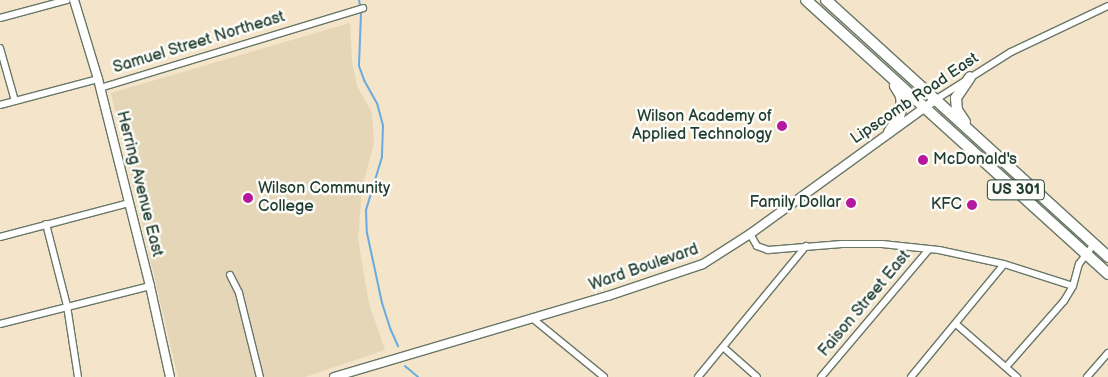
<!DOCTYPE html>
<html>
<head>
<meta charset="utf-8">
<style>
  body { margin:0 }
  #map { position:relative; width:1108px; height:377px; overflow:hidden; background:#f3e4ca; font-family:"Balsamiq Sans",sans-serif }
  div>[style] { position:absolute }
  .built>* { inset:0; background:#e4d6b7 }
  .stream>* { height:2px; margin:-1px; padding:0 1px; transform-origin:1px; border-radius:1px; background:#69abdd }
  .roads { filter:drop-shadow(1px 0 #697768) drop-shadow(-1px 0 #697768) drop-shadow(0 1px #697768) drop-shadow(0 -1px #697768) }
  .minor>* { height:6px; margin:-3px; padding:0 3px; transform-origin:3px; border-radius:3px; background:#fff }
  .major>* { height:8px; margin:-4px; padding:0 4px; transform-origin:4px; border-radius:4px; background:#fff }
  .highway>* { height:10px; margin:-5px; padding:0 5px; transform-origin:5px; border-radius:5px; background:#fff }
  .dots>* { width:14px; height:14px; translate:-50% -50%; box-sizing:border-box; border:2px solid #fdfcf7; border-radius:50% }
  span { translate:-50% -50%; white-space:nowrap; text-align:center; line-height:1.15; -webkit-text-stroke:5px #fdfcf7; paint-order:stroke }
  .shield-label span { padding:1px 4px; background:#fdfcf7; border:1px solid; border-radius:4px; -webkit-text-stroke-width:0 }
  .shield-label { font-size:15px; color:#1f3d34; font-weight:700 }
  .street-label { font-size:16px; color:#1f3d34 }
  .poi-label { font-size:16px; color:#1f3d34 }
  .right { translate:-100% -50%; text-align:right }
  .left { translate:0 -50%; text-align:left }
</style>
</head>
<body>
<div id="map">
  <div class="built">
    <div style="clip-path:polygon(350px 23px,352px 61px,357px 86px,372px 113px,374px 143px,362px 189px,358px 239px,369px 304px,385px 350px,305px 377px,178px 377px,111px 93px)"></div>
  </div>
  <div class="stream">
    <div style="left:359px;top:0;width:5px;rotate:79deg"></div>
    <div style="left:361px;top:13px;width:53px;rotate:92.2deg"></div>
    <div style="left:359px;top:66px;width:15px;rotate:70deg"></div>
    <div style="left:364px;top:80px;width:26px;rotate:61deg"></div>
    <div style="left:377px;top:103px;width:24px;rotate:75deg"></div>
    <div style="left:383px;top:126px;width:31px;rotate:92deg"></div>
    <div style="left:382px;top:157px;width:55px;rotate:106.8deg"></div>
    <div style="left:366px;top:210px;width:23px;rotate:88deg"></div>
    <div style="left:367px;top:233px;width:72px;rotate:77.9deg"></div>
    <div style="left:382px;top:303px;width:26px;rotate:72deg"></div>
    <div style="left:390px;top:328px;width:20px;rotate:66deg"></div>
    <div style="left:405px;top:366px;width:17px;rotate:40deg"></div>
  </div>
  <div class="roads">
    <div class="minor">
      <div style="left:0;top:18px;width:69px;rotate:-15deg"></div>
      <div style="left:0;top:48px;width:55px;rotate:74.2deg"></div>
      <div style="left:100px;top:88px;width:275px;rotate:-16.9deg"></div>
      <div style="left:935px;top:100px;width:90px;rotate:-32.3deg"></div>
      <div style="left:1011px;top:52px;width:107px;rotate:-25.4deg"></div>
      <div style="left:0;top:105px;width:101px;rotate:-14.9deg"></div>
      <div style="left:46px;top:224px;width:85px;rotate:75.6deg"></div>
      <div style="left:67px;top:306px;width:72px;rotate:81.2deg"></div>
      <div style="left:750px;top:234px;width:14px;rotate:60deg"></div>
      <div style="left:757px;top:246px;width:12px;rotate:20deg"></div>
      <div style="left:768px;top:250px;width:74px;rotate:-4.6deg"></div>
      <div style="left:842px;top:244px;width:40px"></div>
      <div style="left:882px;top:244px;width:57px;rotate:6deg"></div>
      <div style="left:939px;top:250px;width:66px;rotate:12.2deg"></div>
      <div style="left:1004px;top:264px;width:72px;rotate:17.7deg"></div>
      <div style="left:0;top:237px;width:133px;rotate:-14.8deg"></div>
      <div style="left:230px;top:275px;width:20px;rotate:63deg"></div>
      <div style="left:239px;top:293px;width:87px;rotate:76deg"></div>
      <div style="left:532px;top:318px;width:93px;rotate:39.3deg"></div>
      <div style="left:0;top:324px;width:155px;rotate:-14.2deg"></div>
      <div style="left:956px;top:324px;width:81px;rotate:41deg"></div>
      <div style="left:723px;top:347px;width:45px;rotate:41.4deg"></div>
      <div style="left:1006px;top:367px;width:88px;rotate:-48.7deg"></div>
      <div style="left:1064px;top:301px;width:17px;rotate:-59deg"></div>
      <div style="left:1073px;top:286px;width:23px;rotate:-75deg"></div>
      <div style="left:1079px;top:264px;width:25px;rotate:-53deg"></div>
      <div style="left:698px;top:377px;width:170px;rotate:-50.5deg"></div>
      <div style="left:821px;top:377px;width:167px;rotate:-49.8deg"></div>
      <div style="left:911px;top:377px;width:146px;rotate:-50.5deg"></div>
      <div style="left:1087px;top:377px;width:32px;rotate:-49deg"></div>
    </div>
    <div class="major">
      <div style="left:74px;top:0;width:83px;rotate:73.1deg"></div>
      <div style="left:98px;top:79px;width:213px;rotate:75.9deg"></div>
      <div style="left:150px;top:286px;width:93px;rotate:77.6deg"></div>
      <div style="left:334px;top:377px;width:286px;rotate:-16.5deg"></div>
      <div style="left:608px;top:296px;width:100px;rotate:-18.6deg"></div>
      <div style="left:703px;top:264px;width:56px;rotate:-32.6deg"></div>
      <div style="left:750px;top:234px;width:228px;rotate:-35.9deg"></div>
    </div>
    <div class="highway">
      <div style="left:806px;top:0;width:408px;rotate:42.2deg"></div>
      <div style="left:826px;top:0;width:382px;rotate:42.3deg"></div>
      <div style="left:965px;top:122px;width:14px;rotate:-124deg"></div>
      <div style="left:957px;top:110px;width:12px;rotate:-95deg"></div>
      <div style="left:956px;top:98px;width:25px;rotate:-56deg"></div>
      <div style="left:889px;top:132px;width:18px;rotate:-56deg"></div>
      <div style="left:899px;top:117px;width:11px;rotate:-75deg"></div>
      <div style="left:902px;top:106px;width:10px;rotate:-96deg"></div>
      <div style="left:901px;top:96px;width:12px;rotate:-121deg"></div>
    </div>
  </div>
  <div class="dots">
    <div style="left:782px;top:126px;background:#b5179e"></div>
    <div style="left:923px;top:160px;background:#b5179e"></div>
    <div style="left:248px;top:198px;background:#b5179e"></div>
    <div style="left:851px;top:203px;background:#b5179e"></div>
    <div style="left:972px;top:205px;background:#b5179e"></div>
  </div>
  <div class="shield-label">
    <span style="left:1016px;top:190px">US 301</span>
  </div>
  <div class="street-label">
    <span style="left:199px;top:43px;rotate:-17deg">Samuel Street Northeast</span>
    <span style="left:915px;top:99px;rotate:-34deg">Lipscomb Road East</span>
    <span style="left:139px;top:184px;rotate:76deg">Herring Avenue East</span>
    <span style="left:644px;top:268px;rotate:-19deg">Ward Boulevard</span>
    <span style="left:865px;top:304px;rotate:-50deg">Faison Street East</span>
  </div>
  <div class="poi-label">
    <span class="right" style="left:772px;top:126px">Wilson Academy of<br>Applied Technology</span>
    <span class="left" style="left:933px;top:160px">McDonald's</span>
    <span class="left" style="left:258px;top:198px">Wilson Community<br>College</span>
    <span class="right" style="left:841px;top:203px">Family Dollar</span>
    <span class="right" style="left:962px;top:205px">KFC</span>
  </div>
</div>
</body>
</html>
